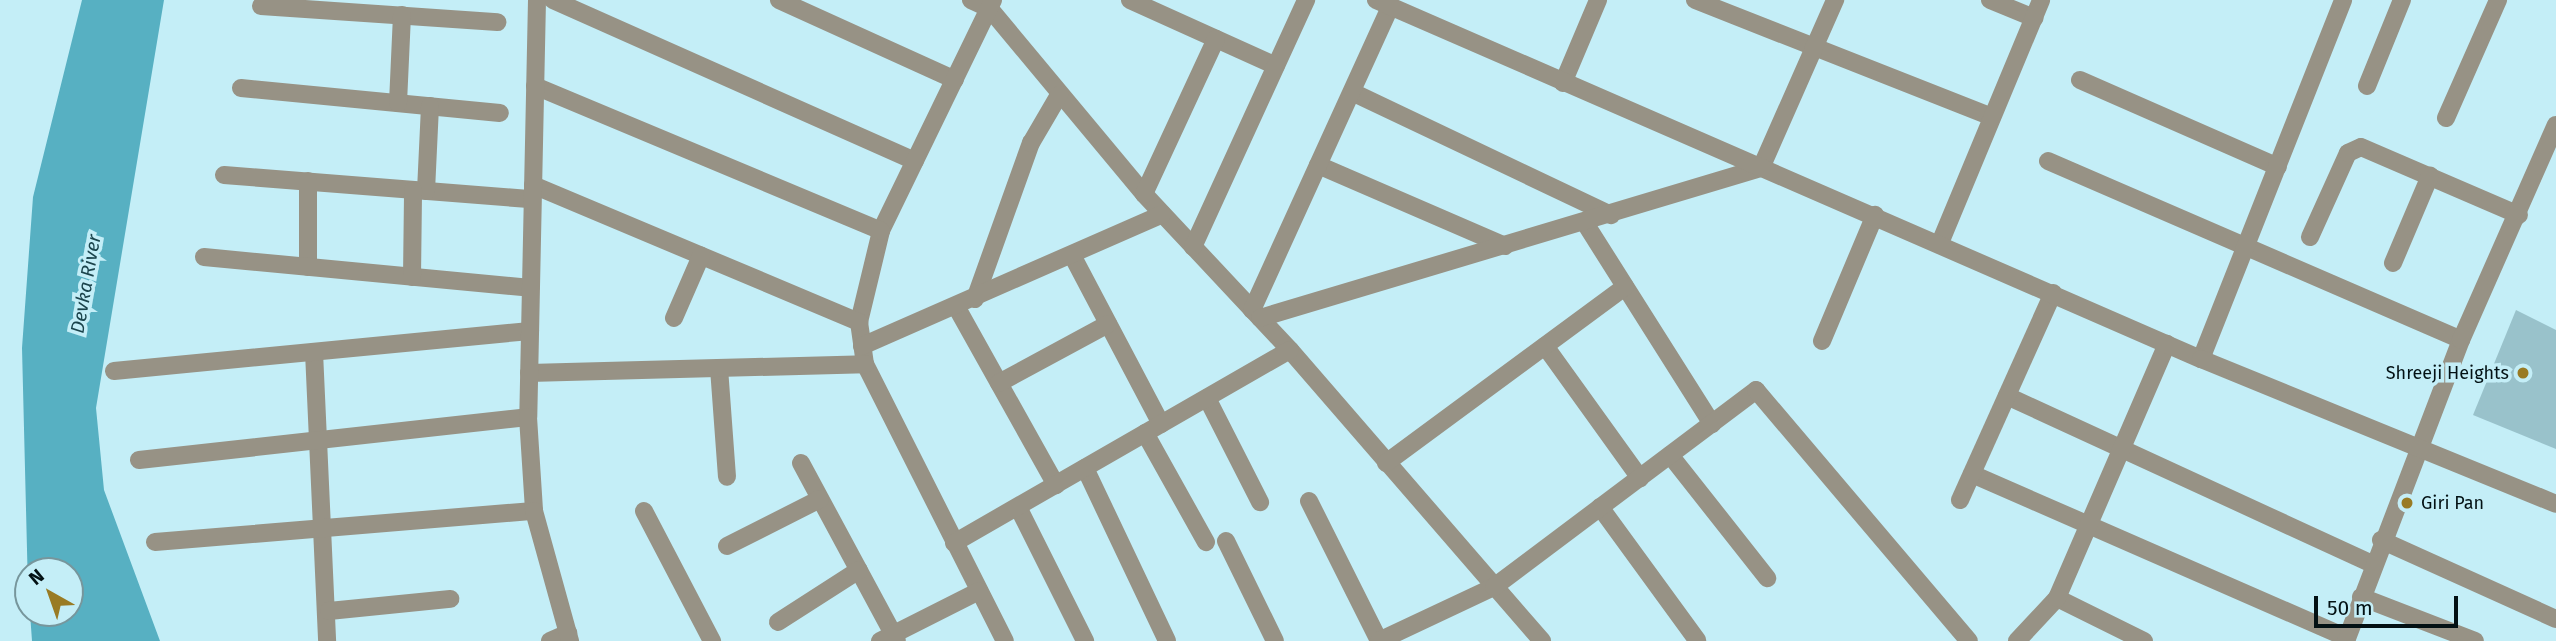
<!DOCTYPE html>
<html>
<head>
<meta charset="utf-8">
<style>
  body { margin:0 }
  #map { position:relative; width:2556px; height:641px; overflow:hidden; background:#c4eef7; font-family:"Fira Sans",sans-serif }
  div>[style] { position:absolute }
  .water>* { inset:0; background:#57b0c2 }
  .building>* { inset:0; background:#99c2cb }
  .minor>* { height:18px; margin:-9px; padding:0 9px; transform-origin:9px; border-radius:9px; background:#979285 }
  .tertiary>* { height:18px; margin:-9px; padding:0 9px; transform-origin:9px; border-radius:9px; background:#979285 }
  .dots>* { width:19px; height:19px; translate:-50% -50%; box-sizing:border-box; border:4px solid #c4eef7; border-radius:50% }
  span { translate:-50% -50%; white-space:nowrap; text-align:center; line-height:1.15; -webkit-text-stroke:7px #c4eef7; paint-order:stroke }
  .poi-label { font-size:18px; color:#031114 }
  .right { translate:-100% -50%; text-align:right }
  .left { translate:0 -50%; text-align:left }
  .water-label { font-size:19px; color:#1b444c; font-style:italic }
  .north { position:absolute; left:14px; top:557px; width:70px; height:70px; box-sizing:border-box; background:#c4eef7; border:2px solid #77969c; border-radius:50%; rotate:320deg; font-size:19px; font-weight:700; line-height:28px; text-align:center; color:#031114 }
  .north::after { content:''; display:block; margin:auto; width:24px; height:32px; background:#997b24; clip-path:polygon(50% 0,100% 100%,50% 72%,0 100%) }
  .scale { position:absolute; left:2314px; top:596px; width:144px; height:32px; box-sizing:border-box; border:4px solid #031114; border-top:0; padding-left:9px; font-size:21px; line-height:24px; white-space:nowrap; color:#031114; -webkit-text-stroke:5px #c4eef7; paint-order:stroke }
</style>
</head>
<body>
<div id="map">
  <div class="water">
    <div style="clip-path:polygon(82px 0,164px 0,96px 408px,104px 490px,160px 641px,32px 641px,30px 613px,70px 613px,70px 571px,28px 571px,28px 590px,22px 348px,33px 197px)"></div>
  </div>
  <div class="building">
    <div style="clip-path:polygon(2516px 310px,2556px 330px,2556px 449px,2473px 415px)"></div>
  </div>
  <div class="minor">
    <div style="left:553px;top:0;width:396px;rotate:24deg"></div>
    <div style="left:779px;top:0;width:193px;rotate:24.4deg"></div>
    <div style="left:971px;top:0;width:21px;rotate:25deg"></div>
    <div style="left:990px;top:9px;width:241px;rotate:50.2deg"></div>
    <div style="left:1144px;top:194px;width:214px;rotate:46.9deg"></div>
    <div style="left:1290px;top:350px;width:385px;rotate:49.1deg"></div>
    <div style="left:993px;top:0;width:257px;rotate:115.9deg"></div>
    <div style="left:881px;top:231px;width:94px;rotate:103.6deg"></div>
    <div style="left:859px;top:322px;width:42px;rotate:81.9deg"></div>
    <div style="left:865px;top:364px;width:310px;rotate:63.2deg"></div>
    <div style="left:1130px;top:0;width:160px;rotate:24.3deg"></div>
    <div style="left:1695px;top:0;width:319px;rotate:21.5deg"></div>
    <div style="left:1990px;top:0;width:48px;rotate:22.2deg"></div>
    <div style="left:261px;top:6px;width:237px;rotate:3.9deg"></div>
    <div style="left:2080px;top:80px;width:216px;rotate:23.7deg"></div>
    <div style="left:1563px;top:83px;width:90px;rotate:-67.1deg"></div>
    <div style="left:535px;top:86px;width:375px;rotate:22.7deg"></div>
    <div style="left:2367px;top:86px;width:93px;rotate:-67.9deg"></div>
    <div style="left:241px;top:88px;width:260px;rotate:5.5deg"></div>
    <div style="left:1352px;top:92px;width:287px;rotate:25.4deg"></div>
    <div style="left:398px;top:103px;width:88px;rotate:-87.4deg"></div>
    <div style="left:2446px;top:118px;width:129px;rotate:-66.2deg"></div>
    <div style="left:2048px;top:161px;width:450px;rotate:23.4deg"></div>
    <div style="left:1318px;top:165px;width:204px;rotate:23.4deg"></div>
    <div style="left:224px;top:175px;width:309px;rotate:4.5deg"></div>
    <div style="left:308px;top:181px;width:86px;rotate:90deg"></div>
    <div style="left:533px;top:185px;width:354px;rotate:22.8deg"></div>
    <div style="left:426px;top:191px;width:85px;rotate:-87.3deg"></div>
    <div style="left:1144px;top:194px;width:171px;rotate:-65.1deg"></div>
    <div style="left:1585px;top:223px;width:238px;rotate:57.7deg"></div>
    <div style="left:2310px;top:237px;width:92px;rotate:-65.7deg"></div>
    <div style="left:2348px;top:153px;width:14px;rotate:-25deg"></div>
    <div style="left:2361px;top:147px;width:172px;rotate:23.3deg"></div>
    <div style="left:1940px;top:243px;width:263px;rotate:-67.4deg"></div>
    <div style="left:1193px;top:247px;width:272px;rotate:-65.4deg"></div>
    <div style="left:1072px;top:255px;width:191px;rotate:62.2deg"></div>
    <div style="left:204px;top:257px;width:328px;rotate:5.4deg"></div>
    <div style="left:2393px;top:263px;width:95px;rotate:-67deg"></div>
    <div style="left:412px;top:277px;width:87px;rotate:-89.3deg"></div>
    <div style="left:975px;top:299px;width:166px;rotate:-70.3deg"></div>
    <div style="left:1031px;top:143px;width:56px;rotate:-59.7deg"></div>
    <div style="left:957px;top:308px;width:203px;rotate:60.8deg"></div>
    <div style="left:1252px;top:310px;width:333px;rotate:-65.5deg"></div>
    <div style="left:674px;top:318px;width:68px;rotate:-66.5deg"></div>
    <div style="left:1260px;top:318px;width:523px;rotate:-16.67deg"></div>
    <div style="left:1761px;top:168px;width:184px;rotate:-66.2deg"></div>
    <div style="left:1822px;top:341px;width:137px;rotate:-67.2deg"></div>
    <div style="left:862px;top:346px;width:328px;rotate:-23.7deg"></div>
    <div style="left:1545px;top:346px;width:163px;rotate:54.3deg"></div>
    <div style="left:314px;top:352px;width:289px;rotate:87.4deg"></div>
    <div style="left:2201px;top:359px;width:386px;rotate:-68.4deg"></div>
    <div style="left:719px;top:368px;width:109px;rotate:85.8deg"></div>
    <div style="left:114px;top:371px;width:418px;rotate:-5.5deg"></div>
    <div style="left:529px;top:373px;width:336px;rotate:-1.5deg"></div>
    <div style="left:999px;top:383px;width:124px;rotate:-28.4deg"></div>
    <div style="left:2007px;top:396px;width:403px;rotate:24.7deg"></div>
    <div style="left:1207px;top:398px;width:117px;rotate:63deg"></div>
    <div style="left:1145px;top:433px;width:125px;rotate:60.8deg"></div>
    <div style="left:1670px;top:455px;width:157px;rotate:51.7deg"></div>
    <div style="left:139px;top:460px;width:391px;rotate:-6.3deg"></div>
    <div style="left:801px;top:463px;width:202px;rotate:61.7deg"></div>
    <div style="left:1386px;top:463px;width:297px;rotate:-36.4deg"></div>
    <div style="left:1085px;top:468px;width:191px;rotate:64.6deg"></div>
    <div style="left:1972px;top:474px;width:409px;rotate:23.6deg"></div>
    <div style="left:1960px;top:500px;width:227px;rotate:-65.8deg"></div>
    <div style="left:1309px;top:501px;width:157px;rotate:63.4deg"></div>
    <div style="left:1018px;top:507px;width:150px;rotate:63.4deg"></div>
    <div style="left:1600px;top:507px;width:165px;rotate:53.9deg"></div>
    <div style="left:644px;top:511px;width:147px;rotate:62.4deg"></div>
    <div style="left:2381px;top:540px;width:192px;rotate:24.3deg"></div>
    <div style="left:1226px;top:541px;width:111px;rotate:63.9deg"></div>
    <div style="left:155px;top:542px;width:380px;rotate:-4.7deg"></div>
    <div style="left:954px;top:543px;width:387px;rotate:-29.9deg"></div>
    <div style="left:727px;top:546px;width:104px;rotate:-26.8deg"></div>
    <div style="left:2361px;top:597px;width:122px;rotate:21.1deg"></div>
    <div style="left:2057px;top:598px;width:97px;rotate:26.3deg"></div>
    <div style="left:329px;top:611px;width:122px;rotate:-5.7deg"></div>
    <div style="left:778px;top:622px;width:96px;rotate:-32.7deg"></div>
    <div style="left:550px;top:641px;width:20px;rotate:-24deg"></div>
    <div style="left:880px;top:641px;width:111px;rotate:-26.8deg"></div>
    <div style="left:1379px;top:641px;width:127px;rotate:-25.2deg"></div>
    <div style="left:1494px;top:587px;width:328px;rotate:-36.9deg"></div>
    <div style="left:1756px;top:390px;width:329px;rotate:49.7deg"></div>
    <div style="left:2017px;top:641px;width:59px;rotate:-47.1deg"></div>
    <div style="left:2057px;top:598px;width:277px;rotate:-66.6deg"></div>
    <div style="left:2346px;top:641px;width:322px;rotate:-69.1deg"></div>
    <div style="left:2461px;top:340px;width:235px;rotate:-66.2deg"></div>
  </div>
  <div class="tertiary">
    <div style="left:537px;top:0;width:417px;rotate:91.2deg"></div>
    <div style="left:528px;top:417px;width:94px;rotate:86.3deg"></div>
    <div style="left:534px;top:511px;width:135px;rotate:74.5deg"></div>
    <div style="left:1376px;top:0;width:900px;rotate:23.52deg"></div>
    <div style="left:2201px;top:359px;width:383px;rotate:22.2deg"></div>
  </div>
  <div class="dots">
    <div style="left:2523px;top:373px;background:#997b24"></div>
    <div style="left:2407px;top:503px;background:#997b24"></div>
  </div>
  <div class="poi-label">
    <span class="right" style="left:2509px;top:373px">Shreeji Heights</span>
    <span class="left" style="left:2421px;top:503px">Giri Pan</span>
  </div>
  <div class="water-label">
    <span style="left:86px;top:284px;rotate:-80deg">Devka River</span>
  </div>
  <div class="north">N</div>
  <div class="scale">50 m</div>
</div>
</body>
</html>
